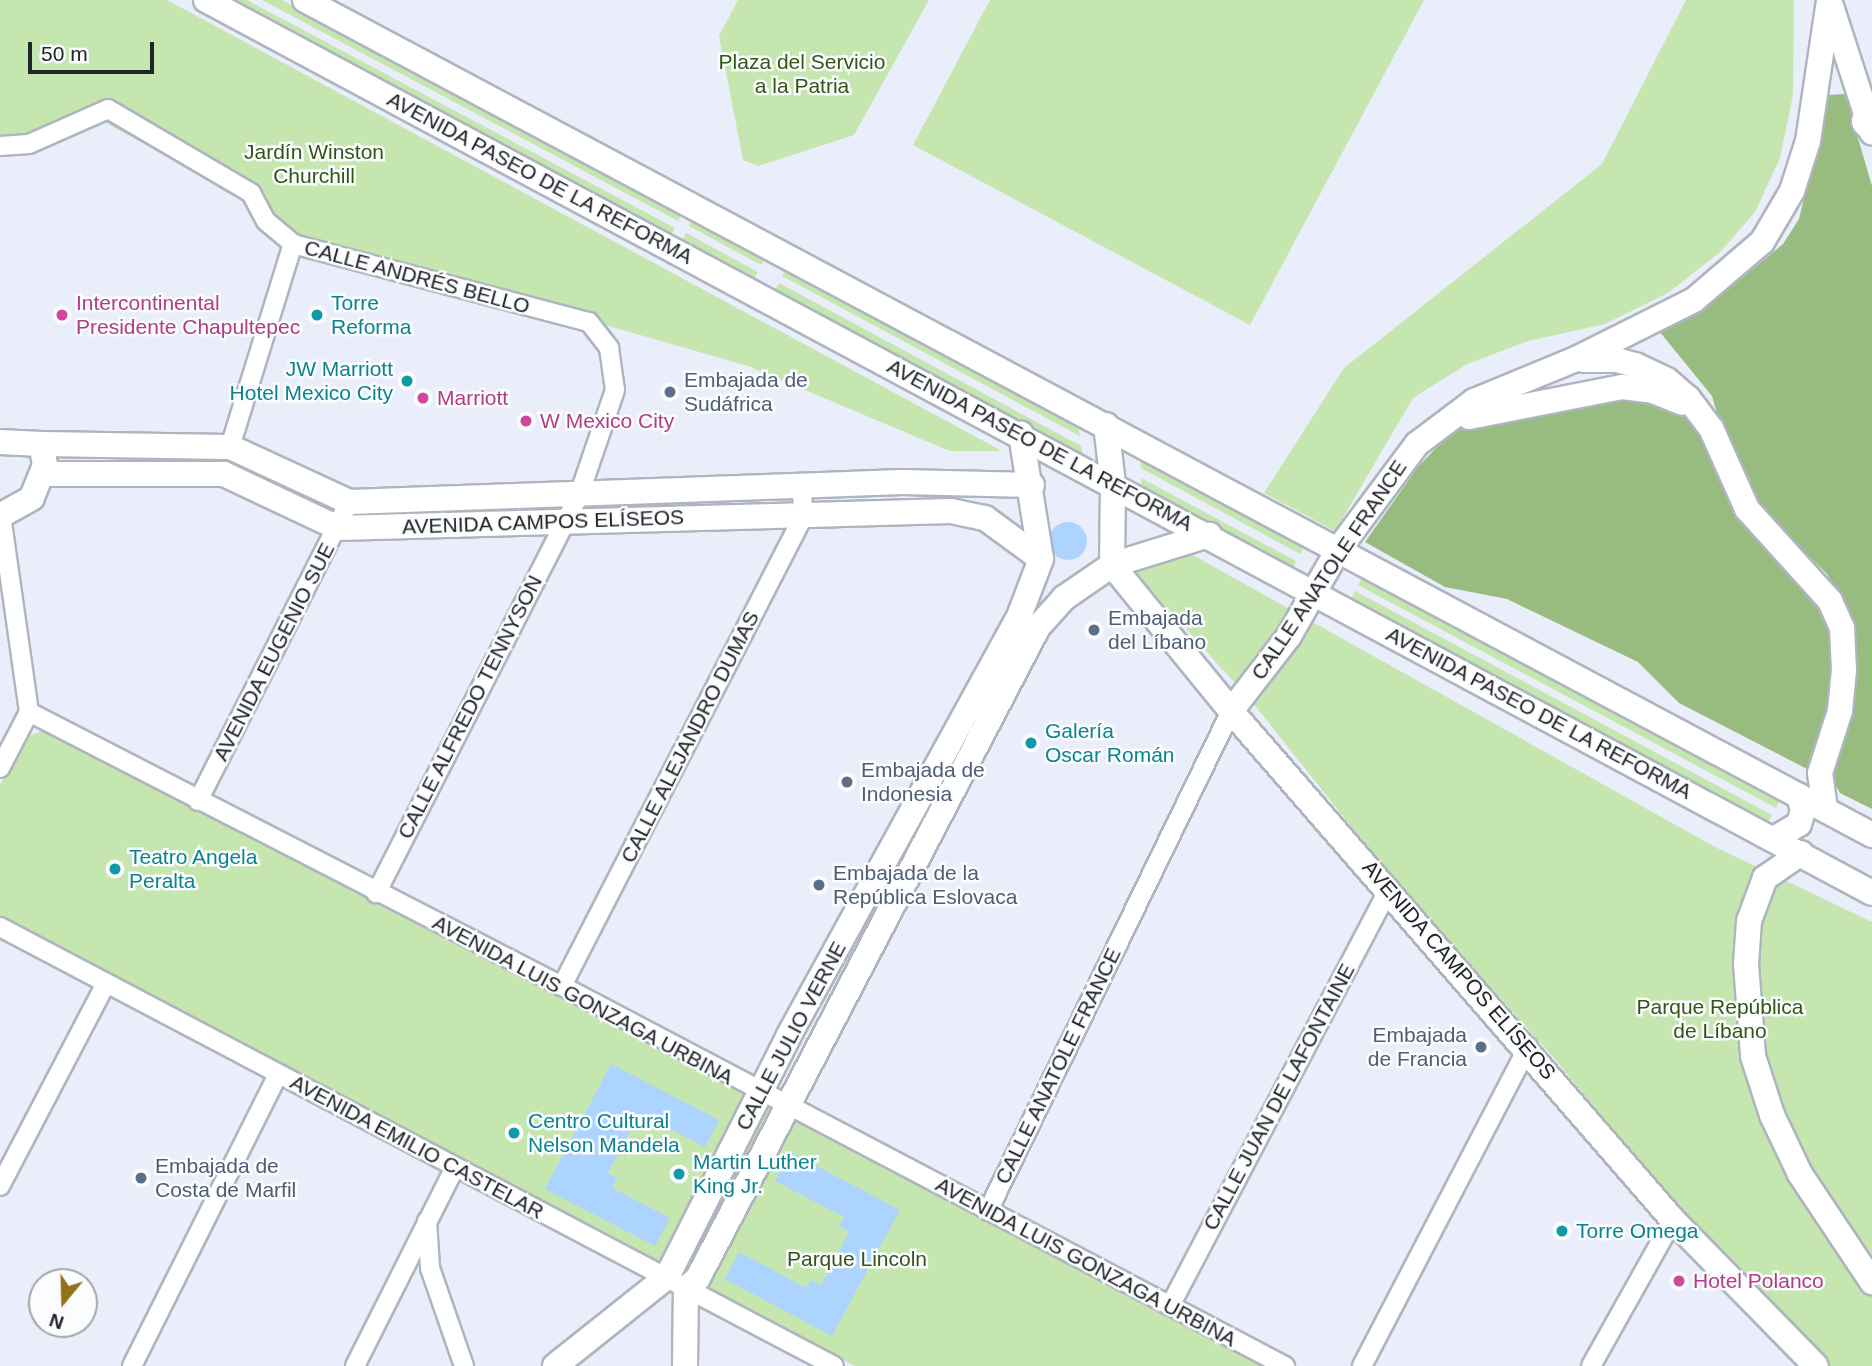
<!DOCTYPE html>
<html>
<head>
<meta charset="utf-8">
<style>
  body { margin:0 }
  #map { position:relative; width:1872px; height:1366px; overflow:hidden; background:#e9eefa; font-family:Arial,sans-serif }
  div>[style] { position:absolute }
  .green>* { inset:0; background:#c5e6ae }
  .forest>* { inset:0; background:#98bb7f }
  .water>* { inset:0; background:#acd4ff }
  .round { border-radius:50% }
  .roads { filter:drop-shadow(2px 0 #afb5bf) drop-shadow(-2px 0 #afb5bf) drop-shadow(0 2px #afb5bf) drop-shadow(0 -2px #afb5bf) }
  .street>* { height:18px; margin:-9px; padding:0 9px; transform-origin:9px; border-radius:9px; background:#fff }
  .secondary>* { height:24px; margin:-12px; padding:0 12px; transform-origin:12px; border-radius:12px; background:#fff }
  .highway>* { height:32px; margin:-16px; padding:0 16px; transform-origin:16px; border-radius:16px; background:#fff }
  .dots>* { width:19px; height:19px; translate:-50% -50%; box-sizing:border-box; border:4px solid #fafcfe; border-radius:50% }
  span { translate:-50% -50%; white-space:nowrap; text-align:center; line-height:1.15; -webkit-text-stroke:5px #fafcfe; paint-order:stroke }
  .park-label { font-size:21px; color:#345516 }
  .street-label { font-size:21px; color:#222428 }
  .hotel-label { font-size:21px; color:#b23c85 }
  .left { translate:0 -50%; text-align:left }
  .culture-label { font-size:21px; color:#0d838f }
  .right { translate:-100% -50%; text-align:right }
  .service-label { font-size:21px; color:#4e5e75 }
  .north { position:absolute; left:28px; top:1268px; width:70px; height:70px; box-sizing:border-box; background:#fafcfe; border:2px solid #a4a6a8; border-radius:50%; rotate:199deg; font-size:19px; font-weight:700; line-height:28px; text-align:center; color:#222428 }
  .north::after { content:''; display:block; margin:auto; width:24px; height:32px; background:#947018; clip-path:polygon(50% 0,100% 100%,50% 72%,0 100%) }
  .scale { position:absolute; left:28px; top:42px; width:126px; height:32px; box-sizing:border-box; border:4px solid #222428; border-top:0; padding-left:9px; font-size:21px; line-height:24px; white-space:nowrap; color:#222428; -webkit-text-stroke:5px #fafcfe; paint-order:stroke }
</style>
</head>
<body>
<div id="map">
  <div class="green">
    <div style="clip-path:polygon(0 0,167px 0,1002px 451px,950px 451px,748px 366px,265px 227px,246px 198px,100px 120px,0 142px)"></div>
    <div style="clip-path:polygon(229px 0,247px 0,675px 228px,670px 236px)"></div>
    <div style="clip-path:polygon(262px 0,282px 0,682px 213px,678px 221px)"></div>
    <div style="clip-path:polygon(738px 0,929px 0,854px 135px,758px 166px,743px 160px,719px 36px)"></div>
    <div style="clip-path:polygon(990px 0,1424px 0,1250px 325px,913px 145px)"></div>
    <div style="clip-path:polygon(1686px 0,1794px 0,1793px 95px,1780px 158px,1755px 212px,1720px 252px,1668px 293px,1605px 324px,1528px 341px,1467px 364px,1413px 398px,1335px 531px,1264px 493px,1344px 368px,1602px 164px)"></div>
    <div style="clip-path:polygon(693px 219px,766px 257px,761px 265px,689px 226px)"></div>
    <div style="clip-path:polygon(686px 233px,758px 272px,754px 279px,682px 241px)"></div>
    <div style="clip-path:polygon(786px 268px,1078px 425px,1080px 436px,782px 276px)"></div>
    <div style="clip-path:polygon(779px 283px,1081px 446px,1083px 456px,775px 290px)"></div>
    <div style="clip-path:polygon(1140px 458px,1304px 547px,1300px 554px,1141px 468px)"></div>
    <div style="clip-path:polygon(1141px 478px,1296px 561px,1293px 568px,1142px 488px)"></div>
    <div style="clip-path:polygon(1182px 549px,1715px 847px,1872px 922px,1872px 1366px,1830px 1366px,1680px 1211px,1553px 1057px,1391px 877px,1253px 703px,1129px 566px)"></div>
    <div style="clip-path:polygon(1362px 578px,1780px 800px,1776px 808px,1358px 585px)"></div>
    <div style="clip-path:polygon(1355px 591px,1772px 815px,1768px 822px,1351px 599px)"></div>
    <div style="clip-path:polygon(47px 729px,554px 991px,1266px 1366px,855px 1366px,0 918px,0 785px,24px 738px)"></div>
  </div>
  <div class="forest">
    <div style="clip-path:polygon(1845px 94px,1872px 186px,1872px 809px,1840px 793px,1833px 780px,1848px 720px,1854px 658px,1850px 614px,1827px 574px,1760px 507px,1721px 428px,1712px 396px,1659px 331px,1705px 309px,1783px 244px,1799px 219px,1829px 95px)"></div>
    <div style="clip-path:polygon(1645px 393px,1682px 411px,1701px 437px,1740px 517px,1814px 588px,1833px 628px,1828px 706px,1813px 772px,1679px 703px,1638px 662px,1507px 599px,1445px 587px,1365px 542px,1418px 467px,1456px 427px)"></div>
  </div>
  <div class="water">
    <div class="round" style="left:1049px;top:522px;width:38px;height:38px"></div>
    <div style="clip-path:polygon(611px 1064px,719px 1120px,705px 1147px,650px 1118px,645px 1128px,635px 1122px,608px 1173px,617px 1178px,612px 1188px,670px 1218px,655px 1246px,545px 1189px)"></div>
    <div style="clip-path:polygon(790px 1152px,900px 1210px,832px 1336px,725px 1279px,739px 1252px,806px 1288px,811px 1280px,821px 1285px,849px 1232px,839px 1226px,844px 1217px,775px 1181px)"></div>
  </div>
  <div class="roads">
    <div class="street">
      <div style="left:0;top:146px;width:29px;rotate:-4deg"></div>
      <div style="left:29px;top:144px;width:86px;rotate:-23.9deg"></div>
      <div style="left:108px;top:109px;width:166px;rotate:30.4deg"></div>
      <div style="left:251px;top:193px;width:32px;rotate:62deg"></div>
      <div style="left:266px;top:221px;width:35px;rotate:40deg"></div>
      <div style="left:293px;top:244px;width:306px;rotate:14.8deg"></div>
      <div style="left:589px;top:322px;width:33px;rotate:52deg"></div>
      <div style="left:609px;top:348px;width:42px;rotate:81.9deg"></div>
      <div style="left:615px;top:390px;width:111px;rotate:108.9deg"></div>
      <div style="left:579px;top:495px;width:447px;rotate:117deg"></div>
      <div style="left:230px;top:447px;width:213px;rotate:-72.8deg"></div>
      <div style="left:29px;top:712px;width:599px;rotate:27.21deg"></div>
      <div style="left:562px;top:986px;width:817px;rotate:27.73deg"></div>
      <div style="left:0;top:768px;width:63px;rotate:-62.6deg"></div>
      <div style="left:29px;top:712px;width:198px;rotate:-98.1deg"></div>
      <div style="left:198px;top:801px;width:335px;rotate:-63.2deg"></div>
      <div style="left:0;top:927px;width:942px;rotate:27.76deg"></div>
      <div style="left:562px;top:986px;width:530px;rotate:-62.81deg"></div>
      <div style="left:804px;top:515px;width:29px;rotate:-96deg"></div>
      <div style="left:0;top:1186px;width:229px;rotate:-62.4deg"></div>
      <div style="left:988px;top:1211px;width:556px;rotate:-64.08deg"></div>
      <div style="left:427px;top:1221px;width:47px;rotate:86.3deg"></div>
      <div style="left:430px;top:1268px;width:104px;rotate:70.9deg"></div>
      <div style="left:1170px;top:1306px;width:472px;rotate:-62.3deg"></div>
      <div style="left:132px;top:1366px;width:326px;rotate:-63.4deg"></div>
      <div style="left:355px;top:1366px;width:223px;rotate:-63.3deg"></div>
      <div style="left:1362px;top:1366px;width:360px;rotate:-62.5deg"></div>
      <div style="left:1591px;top:1366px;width:167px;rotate:-60.7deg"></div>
    </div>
    <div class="secondary">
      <div style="left:206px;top:0;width:1890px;rotate:28.19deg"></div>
      <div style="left:305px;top:0;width:1776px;rotate:28.05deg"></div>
      <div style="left:1831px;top:6px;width:133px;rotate:72deg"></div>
      <div style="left:1584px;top:360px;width:33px"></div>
      <div style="left:1617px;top:360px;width:19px;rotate:16deg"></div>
      <div style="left:1635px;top:365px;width:35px;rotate:25deg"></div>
      <div style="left:1667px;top:380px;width:28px;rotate:41deg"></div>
      <div style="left:1688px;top:398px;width:38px;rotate:53deg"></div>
      <div style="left:1711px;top:428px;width:89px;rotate:66deg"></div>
      <div style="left:1747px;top:509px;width:124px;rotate:47.9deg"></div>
      <div style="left:1830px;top:601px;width:30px;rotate:66deg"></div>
      <div style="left:1842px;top:628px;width:42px;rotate:87.3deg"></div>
      <div style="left:1844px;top:670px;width:41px;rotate:95.6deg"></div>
      <div style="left:1840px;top:711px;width:65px;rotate:107.9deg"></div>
      <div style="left:1820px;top:773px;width:37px;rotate:82deg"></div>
      <div style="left:1469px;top:417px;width:156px;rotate:-11.1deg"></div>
      <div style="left:1622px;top:387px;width:31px;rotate:7deg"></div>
      <div style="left:1653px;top:391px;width:31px;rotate:22deg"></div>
      <div style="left:1106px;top:425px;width:59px;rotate:83.2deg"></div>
      <div style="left:1113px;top:484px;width:81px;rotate:90.7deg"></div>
      <div style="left:0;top:442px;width:41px;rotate:2.8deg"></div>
      <div style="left:41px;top:444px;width:21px;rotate:79deg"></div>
      <div style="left:45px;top:465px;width:35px;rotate:112deg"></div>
      <div style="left:32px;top:498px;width:37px;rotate:151deg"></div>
      <div style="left:41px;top:444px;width:189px;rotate:0.9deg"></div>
      <div style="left:230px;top:447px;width:131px;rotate:24.8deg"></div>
      <div style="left:349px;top:502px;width:553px;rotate:-2.07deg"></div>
      <div style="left:902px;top:482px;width:130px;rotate:1.3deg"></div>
      <div style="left:44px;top:474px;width:180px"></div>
      <div style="left:224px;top:474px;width:126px;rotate:25.3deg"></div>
      <div style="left:338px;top:528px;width:613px;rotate:-1.59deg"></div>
      <div style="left:951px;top:511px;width:35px;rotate:12deg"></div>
      <div style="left:985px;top:518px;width:69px;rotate:36.2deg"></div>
      <div style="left:1112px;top:565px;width:188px;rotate:50.8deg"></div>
      <div style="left:1231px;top:711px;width:674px;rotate:49.03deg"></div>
      <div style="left:1673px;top:1220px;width:204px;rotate:45.6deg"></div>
      <div style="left:1231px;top:711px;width:95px;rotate:-52.3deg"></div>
      <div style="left:1289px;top:636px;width:99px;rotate:-60.3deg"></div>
      <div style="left:1338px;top:550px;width:132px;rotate:-53.3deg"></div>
      <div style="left:1417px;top:444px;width:71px;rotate:-37deg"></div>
      <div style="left:1474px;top:401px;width:110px;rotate:-22.4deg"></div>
      <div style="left:1576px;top:359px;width:132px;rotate:-26.6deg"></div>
      <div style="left:1694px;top:300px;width:89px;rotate:-40.5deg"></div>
      <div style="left:1762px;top:242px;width:59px;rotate:-59.5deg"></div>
      <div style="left:1792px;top:191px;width:52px;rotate:-72.3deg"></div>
      <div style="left:1808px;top:141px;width:143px;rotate:-81.5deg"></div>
      <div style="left:1774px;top:839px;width:29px;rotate:-31deg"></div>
      <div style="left:1799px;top:824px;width:14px;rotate:-73deg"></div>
      <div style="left:1803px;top:811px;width:16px;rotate:-105deg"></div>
      <div style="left:1801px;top:853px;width:44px;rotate:145.2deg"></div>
      <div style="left:1765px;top:878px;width:46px;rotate:110.4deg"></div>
      <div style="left:1749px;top:921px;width:43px;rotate:94deg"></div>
      <div style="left:1746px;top:964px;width:92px;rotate:85.6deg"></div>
      <div style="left:1753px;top:1056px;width:62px;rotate:72.1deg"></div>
      <div style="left:1772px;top:1115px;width:65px;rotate:64.6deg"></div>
      <div style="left:1800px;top:1174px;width:130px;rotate:56.3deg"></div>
      <div style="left:555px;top:1366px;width:143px;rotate:-38.5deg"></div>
      <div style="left:667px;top:1277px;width:271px;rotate:-63.2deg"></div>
      <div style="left:789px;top:1035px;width:480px;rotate:-61.2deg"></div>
      <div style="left:1020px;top:614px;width:59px;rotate:-69.1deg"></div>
      <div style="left:1041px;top:559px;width:127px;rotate:-99.1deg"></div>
      <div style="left:685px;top:1366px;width:77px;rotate:-89.3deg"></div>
      <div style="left:686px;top:1289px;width:16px;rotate:-43deg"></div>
      <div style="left:698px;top:1278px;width:734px;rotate:-62.42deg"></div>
      <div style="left:1038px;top:627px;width:39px;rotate:-48deg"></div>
      <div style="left:1064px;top:598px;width:58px;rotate:-34.5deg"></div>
      <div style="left:1112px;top:565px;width:102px;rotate:-17.2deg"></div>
    </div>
    <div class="highway">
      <div style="left:1868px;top:121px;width:6px;rotate:45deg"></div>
    </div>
  </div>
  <div class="dots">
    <div style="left:62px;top:315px;background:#d1479c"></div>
    <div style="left:317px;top:315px;background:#0f9aa8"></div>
    <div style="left:407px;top:381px;background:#0f9aa8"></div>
    <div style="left:670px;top:392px;background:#5c6f8a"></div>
    <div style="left:423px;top:398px;background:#d1479c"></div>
    <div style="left:526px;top:421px;background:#d1479c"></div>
    <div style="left:1094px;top:630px;background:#5c6f8a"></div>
    <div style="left:1031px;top:743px;background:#0f9aa8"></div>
    <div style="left:847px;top:782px;background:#5c6f8a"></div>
    <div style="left:115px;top:869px;background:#0f9aa8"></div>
    <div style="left:819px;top:885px;background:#5c6f8a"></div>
    <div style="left:1481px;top:1047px;background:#5c6f8a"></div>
    <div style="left:514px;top:1133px;background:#0f9aa8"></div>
    <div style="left:679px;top:1174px;background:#0f9aa8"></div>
    <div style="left:141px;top:1178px;background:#5c6f8a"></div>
    <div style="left:1562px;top:1231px;background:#0f9aa8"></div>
    <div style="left:1679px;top:1281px;background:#d1479c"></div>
  </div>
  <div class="park-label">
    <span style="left:802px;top:74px">Plaza del Servicio<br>a la Patria</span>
    <span style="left:314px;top:164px">Jardín Winston<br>Churchill</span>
    <span style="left:1720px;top:1019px">Parque República<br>de Líbano</span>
    <span style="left:857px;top:1259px">Parque Lincoln</span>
  </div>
  <div class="street-label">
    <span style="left:540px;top:178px;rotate:28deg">AVENIDA PASEO DE LA REFORMA</span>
    <span style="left:417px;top:277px;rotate:15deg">CALLE ANDRÉS BELLO</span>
    <span style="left:1040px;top:445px;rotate:28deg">AVENIDA PASEO DE LA REFORMA</span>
    <span style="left:543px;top:522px;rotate:-2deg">AVENIDA CAMPOS ELÍSEOS</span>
    <span style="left:1329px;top:570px;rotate:-56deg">CALLE ANATOLE FRANCE</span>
    <span style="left:274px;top:652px;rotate:-63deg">AVENIDA EUGENIO SUE</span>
    <span style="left:470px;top:707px;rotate:-63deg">CALLE ALFREDO TENNYSON</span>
    <span style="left:1539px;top:713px;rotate:28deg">AVENIDA PASEO DE LA REFORMA</span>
    <span style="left:690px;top:737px;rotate:-63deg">CALLE ALEJANDRO DUMAS</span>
    <span style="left:1459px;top:970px;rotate:49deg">AVENIDA CAMPOS ELÍSEOS</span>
    <span style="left:583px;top:1000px;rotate:28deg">AVENIDA LUIS GONZAGA URBINA</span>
    <span style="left:791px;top:1036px;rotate:-62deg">CALLE JULIO VERNE</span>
    <span style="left:1058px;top:1066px;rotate:-64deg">CALLE ANATOLE FRANCE</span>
    <span style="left:1279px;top:1097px;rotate:-62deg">CALLE JUAN DE LAFONTAINE</span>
    <span style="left:417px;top:1147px;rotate:28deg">AVENIDA EMILIO CASTELAR</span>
    <span style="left:1086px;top:1262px;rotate:28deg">AVENIDA LUIS GONZAGA URBINA</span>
  </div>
  <div class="hotel-label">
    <span class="left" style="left:76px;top:315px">Intercontinental<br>Presidente Chapultepec</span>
    <span class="left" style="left:437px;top:398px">Marriott</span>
    <span class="left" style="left:540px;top:421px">W Mexico City</span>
    <span class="left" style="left:1693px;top:1281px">Hotel Polanco</span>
  </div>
  <div class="culture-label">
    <span class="left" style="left:331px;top:315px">Torre<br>Reforma</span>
    <span class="right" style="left:393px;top:381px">JW Marriott<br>Hotel Mexico City</span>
    <span class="left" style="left:1045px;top:743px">Galería<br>Oscar Román</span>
    <span class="left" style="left:129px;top:869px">Teatro Angela<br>Peralta</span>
    <span class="left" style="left:528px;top:1133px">Centro Cultural<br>Nelson Mandela</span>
    <span class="left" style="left:693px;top:1174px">Martin Luther<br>King Jr.</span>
    <span class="left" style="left:1576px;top:1231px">Torre Omega</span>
  </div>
  <div class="service-label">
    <span class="left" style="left:684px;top:392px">Embajada de<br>Sudáfrica</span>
    <span class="left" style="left:1108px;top:630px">Embajada<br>del Líbano</span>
    <span class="left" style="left:861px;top:782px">Embajada de<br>Indonesia</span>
    <span class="left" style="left:833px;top:885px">Embajada de la<br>República Eslovaca</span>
    <span class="right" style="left:1467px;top:1047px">Embajada<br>de Francia</span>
    <span class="left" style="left:155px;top:1178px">Embajada de<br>Costa de Marfil</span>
  </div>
  <div class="north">N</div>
  <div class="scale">50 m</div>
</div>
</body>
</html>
